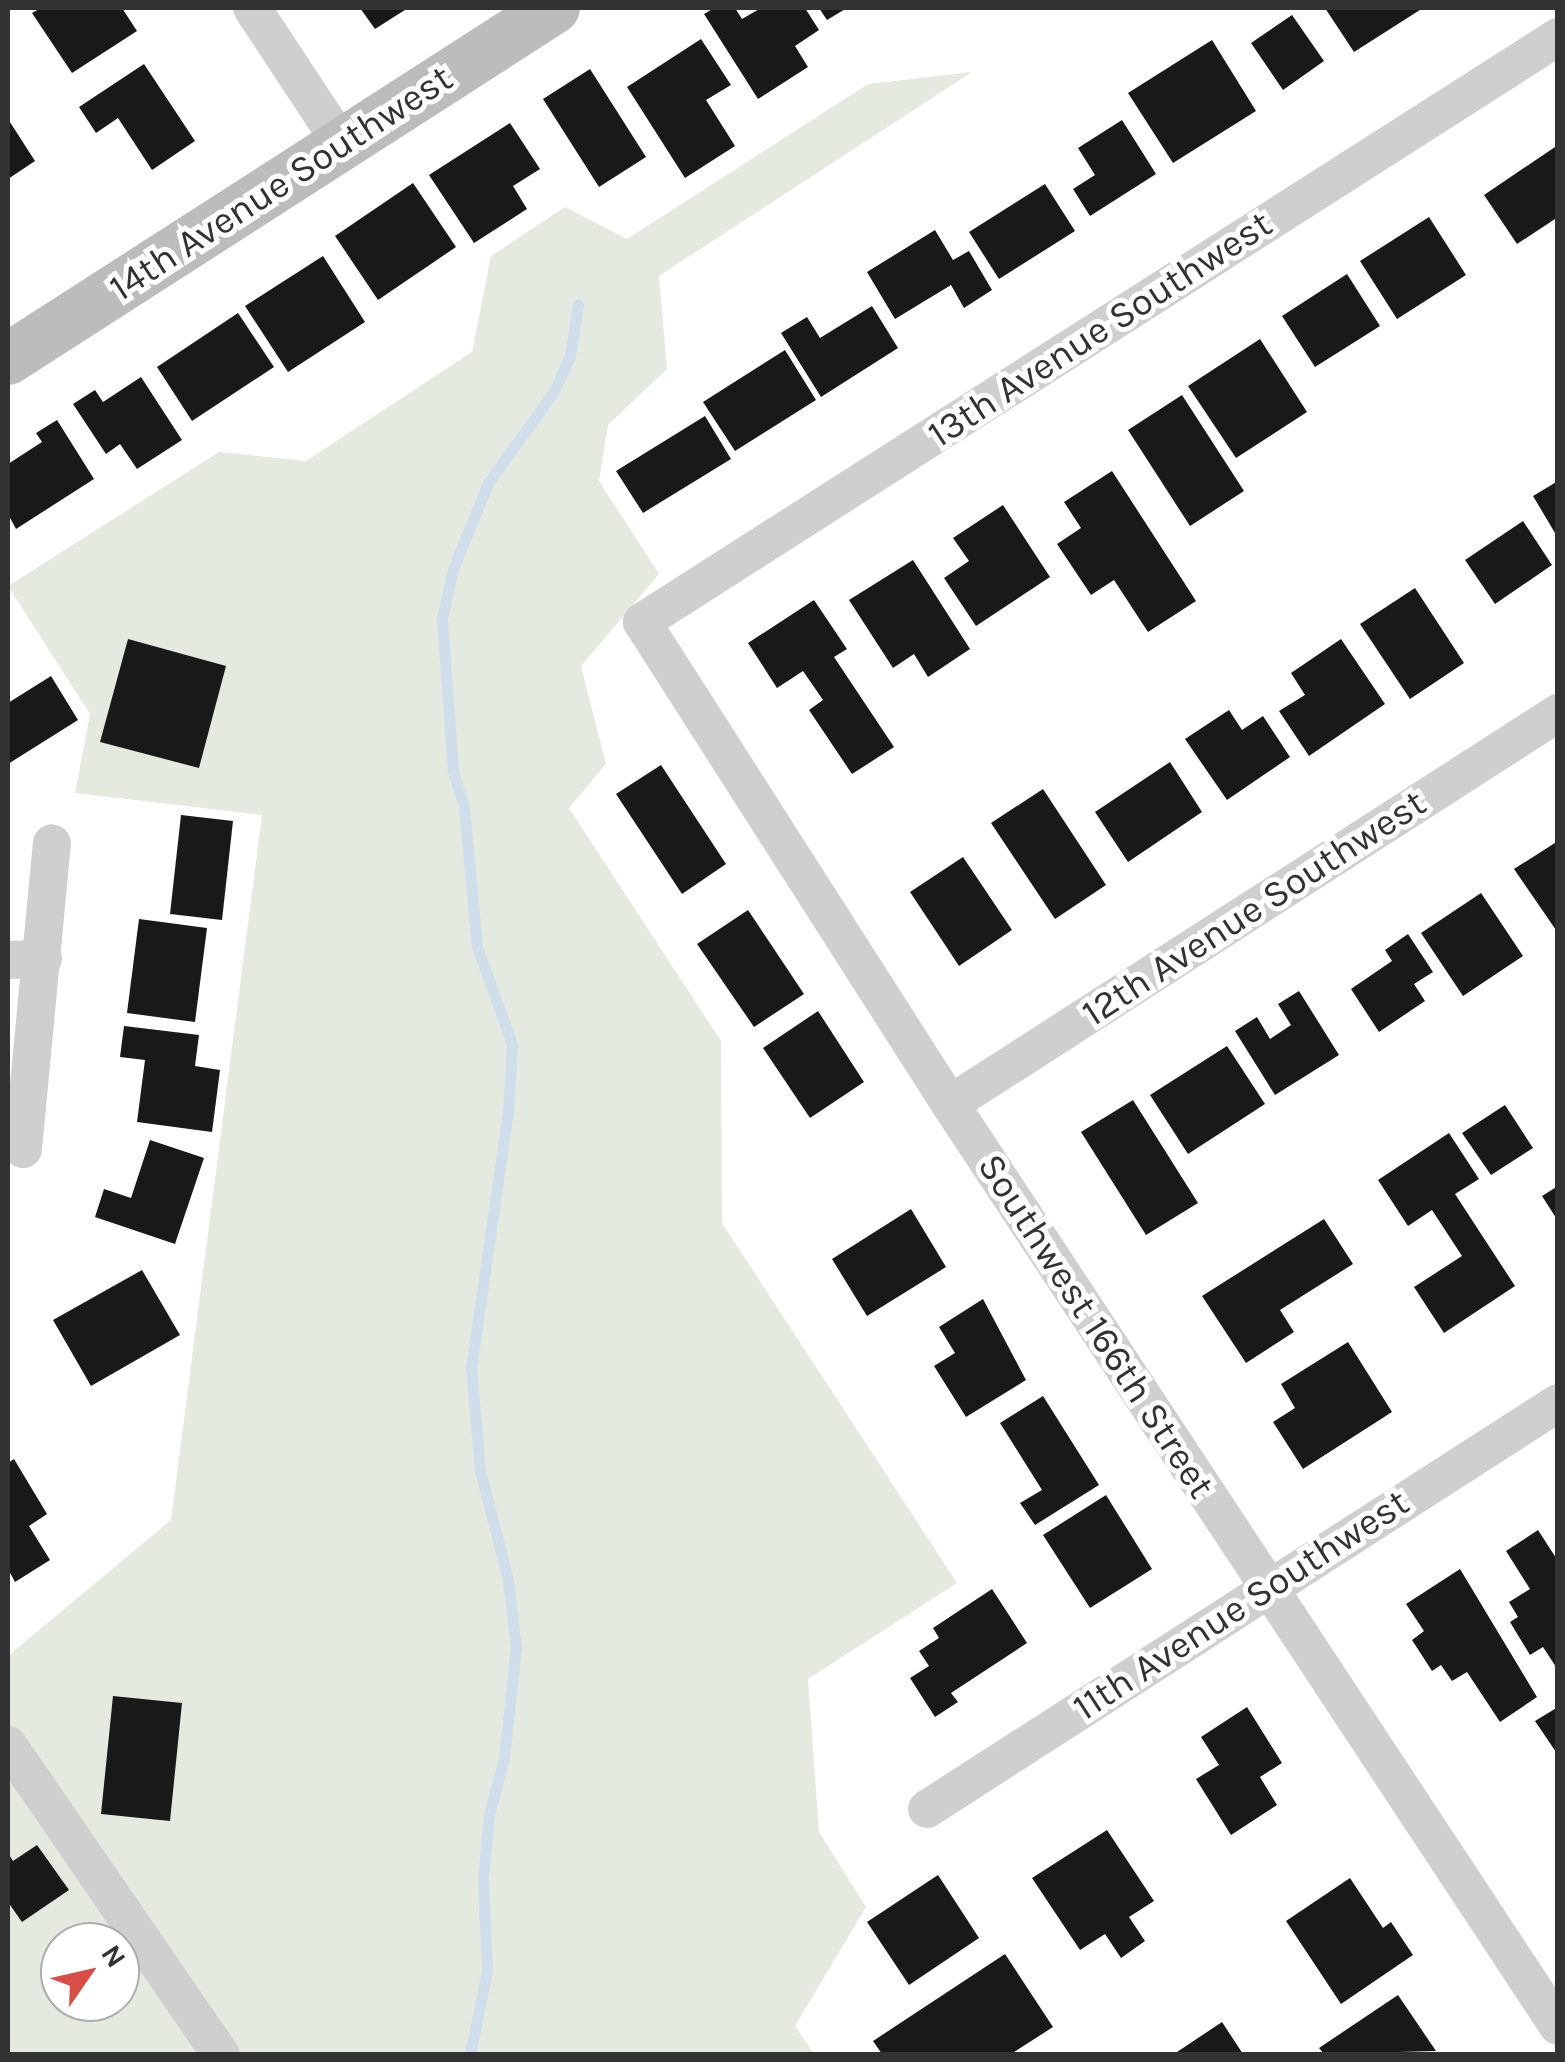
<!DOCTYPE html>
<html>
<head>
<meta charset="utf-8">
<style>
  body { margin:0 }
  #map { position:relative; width:1565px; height:2062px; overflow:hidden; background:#fff; font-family:Karla,sans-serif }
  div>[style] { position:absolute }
  .green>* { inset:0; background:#e4eadf }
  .stream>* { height:11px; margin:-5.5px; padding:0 5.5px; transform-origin:5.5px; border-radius:5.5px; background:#d0ddeb }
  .building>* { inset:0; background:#191919 }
  .street>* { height:38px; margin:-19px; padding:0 19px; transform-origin:19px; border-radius:19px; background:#cfcfcf }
  .secondary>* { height:52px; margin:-26px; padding:0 26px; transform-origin:26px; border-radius:26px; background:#bcbcbc }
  span { translate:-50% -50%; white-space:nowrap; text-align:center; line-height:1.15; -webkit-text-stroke:10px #fff; paint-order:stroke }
  .street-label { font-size:38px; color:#323232 }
  .frame { position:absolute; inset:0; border:10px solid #323232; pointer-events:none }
  .north { position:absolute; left:40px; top:1922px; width:100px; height:100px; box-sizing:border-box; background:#fff; border:2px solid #adadad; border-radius:50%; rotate:56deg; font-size:28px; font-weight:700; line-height:40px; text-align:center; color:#323232 }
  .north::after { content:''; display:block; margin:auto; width:35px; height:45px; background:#d84d45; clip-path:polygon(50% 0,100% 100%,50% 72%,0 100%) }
</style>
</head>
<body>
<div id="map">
  <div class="green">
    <div style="clip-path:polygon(evenodd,972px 72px,659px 276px,667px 369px,608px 425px,599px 481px,659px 574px,581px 666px,606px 764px,569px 808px,721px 1041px,722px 1223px,957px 1583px,808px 1679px,819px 1832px,866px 1907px,795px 2026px,814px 2054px,8px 2054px,8px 1656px,171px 1520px,262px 815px,75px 793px,90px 714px,8px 586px,219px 452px,306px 461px,472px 352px,491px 256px,565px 207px,627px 239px,868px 84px,972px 72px,60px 1942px,120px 1942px,120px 2002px,60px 2002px,60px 1942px)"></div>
  </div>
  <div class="stream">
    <div style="left:470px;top:2054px;width:85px;rotate:-78.4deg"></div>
    <div style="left:487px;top:1971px;width:93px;rotate:-92.5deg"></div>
    <div style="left:483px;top:1878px;width:63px;rotate:-84.6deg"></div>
    <div style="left:489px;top:1815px;width:59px;rotate:-75.3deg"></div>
    <div style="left:504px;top:1758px;width:111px;rotate:-83.8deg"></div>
    <div style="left:516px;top:1648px;width:68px;rotate:-96.7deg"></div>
    <div style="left:508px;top:1580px;width:114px;rotate:-104.3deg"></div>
    <div style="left:480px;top:1470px;width:102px;rotate:-95deg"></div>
    <div style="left:471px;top:1368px;width:259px;rotate:-81.8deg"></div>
    <div style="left:508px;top:1112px;width:68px;rotate:-86.6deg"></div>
    <div style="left:512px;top:1044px;width:103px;rotate:-109.8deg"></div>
    <div style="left:477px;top:947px;width:141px;rotate:-95.3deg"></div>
    <div style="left:464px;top:807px;width:39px;rotate:-107deg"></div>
    <div style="left:453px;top:770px;width:151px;rotate:-94.2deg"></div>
    <div style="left:442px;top:619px;width:51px;rotate:-77.6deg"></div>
    <div style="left:453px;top:569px;width:93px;rotate:-67.9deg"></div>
    <div style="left:488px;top:483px;width:111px;rotate:-54.2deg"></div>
    <div style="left:553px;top:393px;width:41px;rotate:-65.3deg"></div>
    <div style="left:570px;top:356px;width:52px;rotate:-81.1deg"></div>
  </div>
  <div class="building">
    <div style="clip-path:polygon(41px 8px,122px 8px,137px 31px,72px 73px,32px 13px)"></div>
    <div style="clip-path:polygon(360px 8px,408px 8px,375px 29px)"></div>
    <div style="clip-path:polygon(714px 8px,735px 8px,742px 19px,761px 8px,805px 8px,819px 30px,795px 46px,808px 67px,758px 99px,704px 14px)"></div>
    <div style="clip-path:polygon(819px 8px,847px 8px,827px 20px)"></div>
    <div style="clip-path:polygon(1325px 8px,1423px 8px,1354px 52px)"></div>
    <div style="clip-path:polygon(1292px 15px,1324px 61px,1283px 90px,1251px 43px)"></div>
    <div style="clip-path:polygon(701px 39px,731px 85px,706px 100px,735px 146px,685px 178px,627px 87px)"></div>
    <div style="clip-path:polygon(1212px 40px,1256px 111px,1173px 163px,1128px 93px)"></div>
    <div style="clip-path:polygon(144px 64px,195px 141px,152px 170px,118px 118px,96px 133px,79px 107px)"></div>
    <div style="clip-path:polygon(590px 69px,646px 157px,599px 187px,543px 99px)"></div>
    <div style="clip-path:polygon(8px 119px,35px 161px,8px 179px)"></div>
    <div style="clip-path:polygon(1122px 120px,1156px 174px,1090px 216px,1073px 189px,1095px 175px,1078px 148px)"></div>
    <div style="clip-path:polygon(510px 123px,540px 169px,513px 186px,527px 209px,474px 243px,429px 175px)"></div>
    <div style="clip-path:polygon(1558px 145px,1558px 217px,1517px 244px,1484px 195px)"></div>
    <div style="clip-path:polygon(413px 183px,456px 247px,378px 300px,335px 236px)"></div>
    <div style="clip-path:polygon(1045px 184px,1075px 231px,999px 279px,969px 232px)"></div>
    <div style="clip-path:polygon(1429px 217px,1466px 275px,1397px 319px,1360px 261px)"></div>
    <div style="clip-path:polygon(935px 230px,953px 260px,969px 251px,992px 290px,964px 308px,951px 285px,895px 319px,867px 272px)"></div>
    <div style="clip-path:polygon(323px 256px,365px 322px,288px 372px,245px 306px)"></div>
    <div style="clip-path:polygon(1347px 274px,1380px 326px,1315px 367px,1282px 316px)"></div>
    <div style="clip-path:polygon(872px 306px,898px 348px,821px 397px,781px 333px,807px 317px,820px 338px)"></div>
    <div style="clip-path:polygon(238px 313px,274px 367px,192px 421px,157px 367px)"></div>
    <div style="clip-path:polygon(1260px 339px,1307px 412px,1236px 458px,1188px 386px)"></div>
    <div style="clip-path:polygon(785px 350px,816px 400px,735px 451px,703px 402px)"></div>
    <div style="clip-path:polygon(141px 377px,182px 440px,137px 469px,120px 444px,106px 454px,73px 404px,95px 390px,103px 402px)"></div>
    <div style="clip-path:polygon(1182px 395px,1244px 491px,1190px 526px,1128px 430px)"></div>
    <div style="clip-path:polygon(705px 416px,731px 459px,643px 513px,616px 471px)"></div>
    <div style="clip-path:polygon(57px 420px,94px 479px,16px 529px,8px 514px,8px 464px,42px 442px,36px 433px)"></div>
    <div style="clip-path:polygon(1112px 471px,1196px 601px,1148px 632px,1114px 580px,1091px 595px,1057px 544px,1081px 528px,1064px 502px)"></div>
    <div style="clip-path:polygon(1558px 481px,1558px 538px,1533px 496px)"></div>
    <div style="clip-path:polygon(1003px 505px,1050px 577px,976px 626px,944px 578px,969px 561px,953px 538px)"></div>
    <div style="clip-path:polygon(1523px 521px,1552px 565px,1495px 604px,1465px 560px)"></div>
    <div style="clip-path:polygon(913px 560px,970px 649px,928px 677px,914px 654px,893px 668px,849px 600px)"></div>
    <div style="clip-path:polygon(1415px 588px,1464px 663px,1410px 699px,1360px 624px)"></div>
    <div style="clip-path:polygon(814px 600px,847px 649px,834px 657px,894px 747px,852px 774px,809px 710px,823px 700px,803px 671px,777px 688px,748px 643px)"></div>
    <div style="clip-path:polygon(128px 639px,226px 666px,199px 768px,100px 742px)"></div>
    <div style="clip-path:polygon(1341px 639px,1385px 704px,1309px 756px,1279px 711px,1305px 695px,1291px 673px)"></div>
    <div style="clip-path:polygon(51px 676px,78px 720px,8px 764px,8px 703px)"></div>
    <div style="clip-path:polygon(1229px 710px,1242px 730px,1263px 716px,1290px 757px,1227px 800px,1185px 739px)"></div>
    <div style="clip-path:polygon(1170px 762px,1202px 812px,1128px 862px,1095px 812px)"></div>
    <div style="clip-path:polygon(661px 765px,726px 864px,682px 894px,616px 794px)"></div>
    <div style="clip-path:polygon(1043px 789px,1106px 885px,1055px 919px,991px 823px)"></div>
    <div style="clip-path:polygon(181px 815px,233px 821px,222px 920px,170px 914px)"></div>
    <div style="clip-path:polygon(1558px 841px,1558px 933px,1514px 869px)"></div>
    <div style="clip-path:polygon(963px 857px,1012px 930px,959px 966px,910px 892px)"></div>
    <div style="clip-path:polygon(1481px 893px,1523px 956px,1463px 996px,1421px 933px)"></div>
    <div style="clip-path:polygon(748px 910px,804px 994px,754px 1027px,697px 944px)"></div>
    <div style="clip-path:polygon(139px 919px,207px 928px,195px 1022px,127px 1013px)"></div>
    <div style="clip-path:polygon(1408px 934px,1433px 972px,1414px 984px,1425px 1001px,1379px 1032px,1351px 989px,1392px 961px,1385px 950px)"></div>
    <div style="clip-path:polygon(1299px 991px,1339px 1055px,1275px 1095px,1235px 1031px,1257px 1017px,1270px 1039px,1291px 1025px,1278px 1004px)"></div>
    <div style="clip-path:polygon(818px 1011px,864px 1082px,810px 1118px,763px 1048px)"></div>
    <div style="clip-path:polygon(124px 1026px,199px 1035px,195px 1066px,220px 1070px,212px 1132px,137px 1122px,145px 1060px,120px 1057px)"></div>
    <div style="clip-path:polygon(1227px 1046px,1265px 1104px,1188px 1154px,1150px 1095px)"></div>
    <div style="clip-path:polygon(1133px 1100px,1198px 1203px,1146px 1235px,1081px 1132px)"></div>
    <div style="clip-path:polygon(1505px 1105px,1533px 1148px,1491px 1175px,1462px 1133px)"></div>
    <div style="clip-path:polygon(1449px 1133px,1479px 1179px,1455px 1194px,1515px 1286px,1444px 1333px,1414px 1287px,1462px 1256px,1432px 1210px,1408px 1226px,1378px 1180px)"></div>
    <div style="clip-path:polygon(150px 1140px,204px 1158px,175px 1244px,95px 1217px,104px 1189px,131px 1198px)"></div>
    <div style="clip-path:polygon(1558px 1186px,1558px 1221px,1542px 1196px)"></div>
    <div style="clip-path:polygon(911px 1209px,946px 1267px,867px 1316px,832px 1259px)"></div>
    <div style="clip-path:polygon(1324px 1219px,1353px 1264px,1280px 1310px,1294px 1332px,1246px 1363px,1202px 1296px)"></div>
    <div style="clip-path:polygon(142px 1270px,180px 1335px,91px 1386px,53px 1320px)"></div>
    <div style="clip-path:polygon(983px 1299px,1026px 1380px,966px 1417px,934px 1366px,955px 1353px,939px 1327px)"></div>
    <div style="clip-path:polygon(1348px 1342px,1392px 1412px,1303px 1469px,1273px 1422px,1295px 1408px,1281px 1384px)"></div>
    <div style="clip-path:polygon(1043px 1396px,1099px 1485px,1035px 1525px,1020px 1503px,1042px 1490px,1000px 1423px)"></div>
    <div style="clip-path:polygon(14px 1459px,47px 1514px,29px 1526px,50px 1560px,15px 1582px,8px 1569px,8px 1463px)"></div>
    <div style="clip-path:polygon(1106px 1495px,1152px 1569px,1090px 1608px,1043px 1535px)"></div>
    <div style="clip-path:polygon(1538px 1530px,1558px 1561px,1558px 1670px,1543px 1647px,1530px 1655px,1510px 1622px,1518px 1617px,1509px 1602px,1530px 1589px,1506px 1551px)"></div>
    <div style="clip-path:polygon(1460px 1569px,1537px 1697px,1500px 1722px,1467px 1672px,1452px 1681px,1441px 1665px,1432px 1671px,1412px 1640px,1424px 1631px,1406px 1604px)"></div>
    <div style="clip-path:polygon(992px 1589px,1027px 1643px,951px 1693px,958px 1702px,935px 1717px,910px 1678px,929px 1666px,919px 1651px,939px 1638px,933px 1628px)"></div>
    <div style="clip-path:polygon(113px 1696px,182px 1703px,170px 1821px,101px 1814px)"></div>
    <div style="clip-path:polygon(1247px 1707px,1282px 1763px,1260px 1777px,1277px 1805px,1231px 1835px,1196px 1779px,1219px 1765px,1201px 1737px)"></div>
    <div style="clip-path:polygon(1558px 1707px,1558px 1755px,1535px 1721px)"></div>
    <div style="clip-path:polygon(1107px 1830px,1154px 1901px,1129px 1917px,1145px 1941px,1121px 1958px,1105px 1934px,1080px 1950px,1032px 1878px)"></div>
    <div style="clip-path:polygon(37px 1845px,69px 1890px,22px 1922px,8px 1902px,8px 1853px,13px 1861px)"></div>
    <div style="clip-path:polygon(938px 1875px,979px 1938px,909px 1985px,867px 1922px)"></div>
    <div style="clip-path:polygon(1350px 1878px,1383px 1928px,1391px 1922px,1413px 1955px,1341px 2004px,1286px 1921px)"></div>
    <div style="clip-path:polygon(1005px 1954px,1053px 2027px,1011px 2054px,882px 2054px,873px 2041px)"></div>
    <div style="clip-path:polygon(1398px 1995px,1436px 2051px,1324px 2054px,1319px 2048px)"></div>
    <div style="clip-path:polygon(1222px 2022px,1243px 2054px,1174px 2054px)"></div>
  </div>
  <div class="street">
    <div style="left:252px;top:8px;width:162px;rotate:56.6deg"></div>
    <div style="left:1558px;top:37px;width:1087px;rotate:147.44deg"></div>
    <div style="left:642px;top:622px;width:572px;rotate:57.42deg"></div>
    <div style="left:950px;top:1104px;width:1104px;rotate:56.6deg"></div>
    <div style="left:8px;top:960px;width:35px;rotate:-2deg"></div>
    <div style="left:950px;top:1104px;width:723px;rotate:-32.74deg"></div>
    <div style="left:23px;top:1149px;width:307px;rotate:-84.6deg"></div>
    <div style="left:8px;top:1745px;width:375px;rotate:55.5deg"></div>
    <div style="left:927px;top:1809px;width:750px;rotate:-32.76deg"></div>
  </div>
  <div class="secondary">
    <div style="left:8px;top:359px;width:649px;rotate:-32.74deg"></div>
  </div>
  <div class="street-label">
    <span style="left:281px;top:183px;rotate:-33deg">14th Avenue Southwest</span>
    <span style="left:1100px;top:329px;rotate:-33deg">13th Avenue Southwest</span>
    <span style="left:1254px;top:908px;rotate:-33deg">12th Avenue Southwest</span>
    <span style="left:1096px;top:1326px;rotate:57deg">Southwest 166th Street</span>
    <span style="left:1241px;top:1605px;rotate:-33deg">11th Avenue Southwest</span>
  </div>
  <div class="frame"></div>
  <div class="north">N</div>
</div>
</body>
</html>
